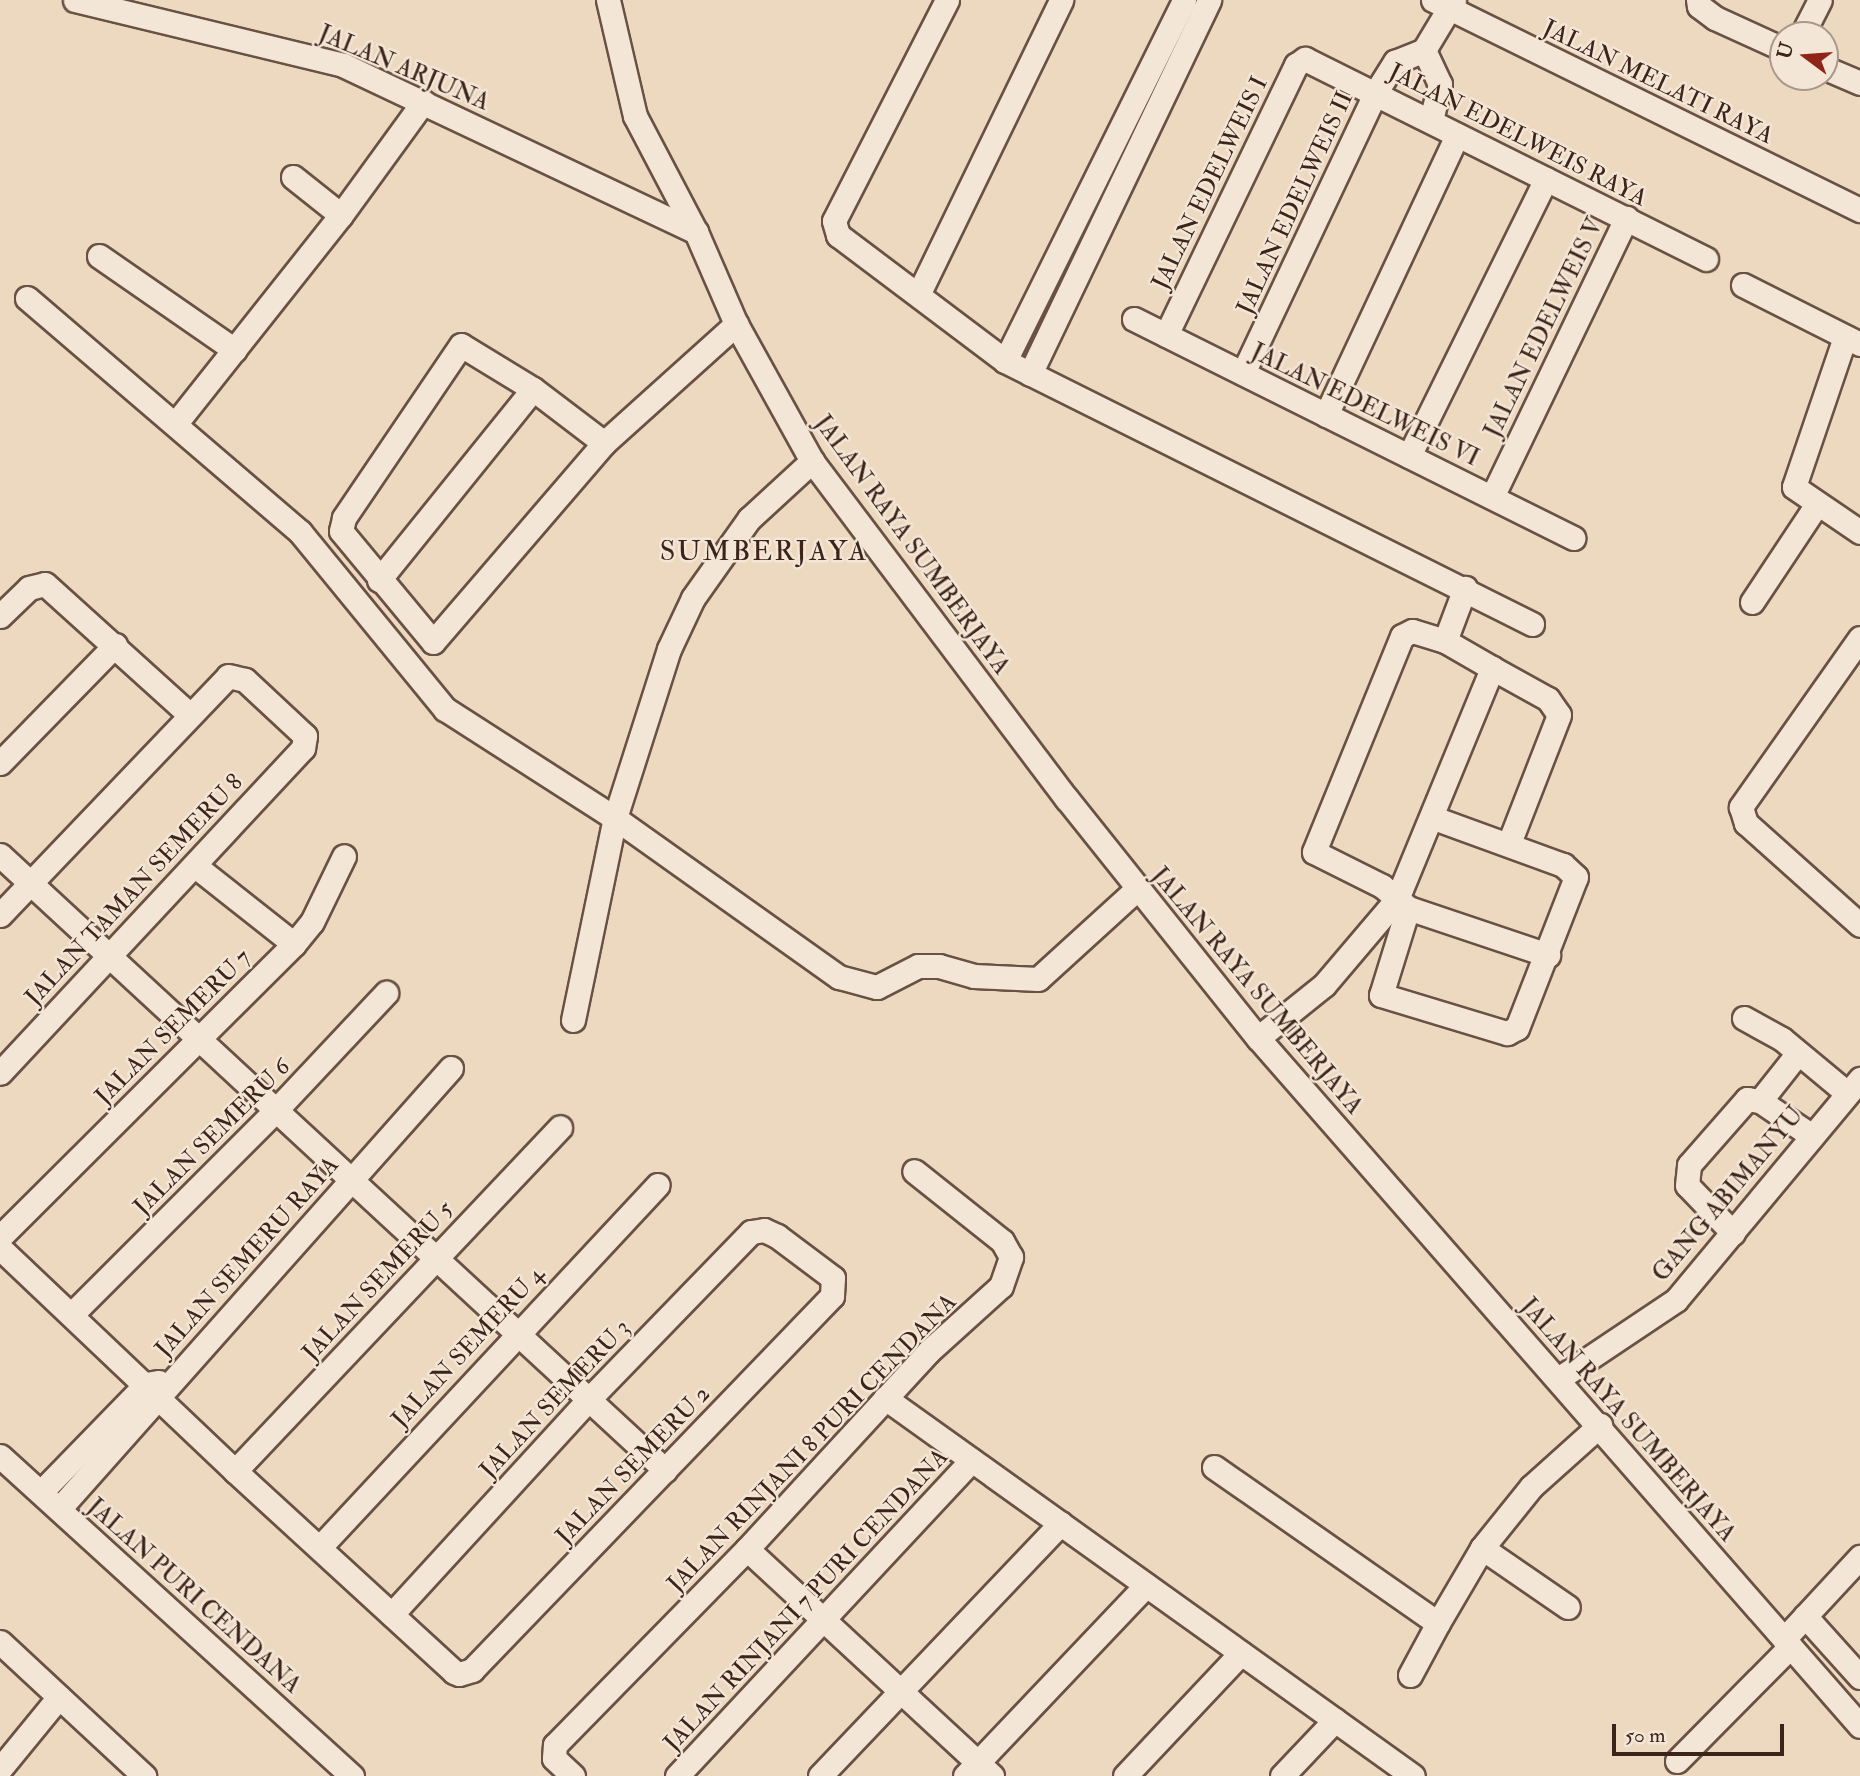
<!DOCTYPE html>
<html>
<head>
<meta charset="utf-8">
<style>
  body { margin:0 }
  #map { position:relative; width:1860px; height:1776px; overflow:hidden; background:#ecd9c0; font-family:"IM FELL Double Pica",serif }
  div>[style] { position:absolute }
  .roads { filter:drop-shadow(2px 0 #695144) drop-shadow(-2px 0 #695144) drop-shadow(0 2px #695144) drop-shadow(0 -2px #695144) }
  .minor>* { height:23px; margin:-11.5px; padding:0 11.5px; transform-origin:11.5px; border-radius:11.5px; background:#f3e6d6 }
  span { translate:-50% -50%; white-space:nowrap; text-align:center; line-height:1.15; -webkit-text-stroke:5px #f3e6d6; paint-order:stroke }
  .street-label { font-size:24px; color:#3d241b }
  .quarter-label { font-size:28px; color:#3d241b; letter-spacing:2px }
  .north { position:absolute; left:1769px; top:21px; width:70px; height:70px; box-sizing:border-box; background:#f3e6d6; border:2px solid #aa988b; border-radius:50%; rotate:286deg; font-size:19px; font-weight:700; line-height:28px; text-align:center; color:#3d241b }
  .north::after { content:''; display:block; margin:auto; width:24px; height:32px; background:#8f2418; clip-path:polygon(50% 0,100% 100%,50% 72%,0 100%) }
  .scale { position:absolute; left:1612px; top:1724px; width:172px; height:32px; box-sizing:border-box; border:4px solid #3d241b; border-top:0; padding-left:9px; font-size:21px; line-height:24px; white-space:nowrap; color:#3d241b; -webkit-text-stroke:5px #f3e6d6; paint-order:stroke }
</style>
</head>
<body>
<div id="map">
  <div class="roads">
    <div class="minor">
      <div style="left:75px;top:0;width:276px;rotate:13.6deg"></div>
      <div style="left:343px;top:65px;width:391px;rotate:25.3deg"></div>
      <div style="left:608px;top:0;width:119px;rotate:76.9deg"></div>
      <div style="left:635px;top:116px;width:131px;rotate:62.3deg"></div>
      <div style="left:696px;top:232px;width:100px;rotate:66.5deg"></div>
      <div style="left:736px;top:324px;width:157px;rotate:61deg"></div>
      <div style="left:812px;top:461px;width:423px;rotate:53deg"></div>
      <div style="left:1067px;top:799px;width:306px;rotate:51.4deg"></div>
      <div style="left:1258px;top:1038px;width:914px;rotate:48.81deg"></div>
      <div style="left:947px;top:0;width:248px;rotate:117.1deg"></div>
      <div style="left:834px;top:221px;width:15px;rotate:74deg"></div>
      <div style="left:838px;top:235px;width:209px;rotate:37deg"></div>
      <div style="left:1005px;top:361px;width:589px;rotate:26.52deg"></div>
      <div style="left:1433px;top:0;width:476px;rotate:26.2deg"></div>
      <div style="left:1698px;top:0;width:6px;rotate:81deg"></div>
      <div style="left:1699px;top:6px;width:20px;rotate:37deg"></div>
      <div style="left:1715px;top:18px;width:75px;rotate:24.5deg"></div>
      <div style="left:1802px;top:35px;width:39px;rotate:-63deg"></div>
      <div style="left:1424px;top:50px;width:38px;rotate:65deg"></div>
      <div style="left:1440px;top:84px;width:38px;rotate:104deg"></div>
      <div style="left:1825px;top:68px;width:38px;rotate:23deg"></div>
      <div style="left:293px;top:177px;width:61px;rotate:38.4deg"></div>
      <div style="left:99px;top:256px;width:165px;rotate:34.7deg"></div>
      <div style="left:1743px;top:285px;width:131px;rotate:26.8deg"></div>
      <div style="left:919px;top:293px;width:326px;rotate:-64.1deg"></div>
      <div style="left:27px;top:298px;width:360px;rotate:40.6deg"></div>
      <div style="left:300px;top:532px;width:229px;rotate:50.7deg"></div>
      <div style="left:445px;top:709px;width:202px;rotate:32.7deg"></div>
      <div style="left:615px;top:818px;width:275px;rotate:35.4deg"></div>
      <div style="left:839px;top:977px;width:39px;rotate:15deg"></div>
      <div style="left:877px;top:987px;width:46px;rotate:-27.1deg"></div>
      <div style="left:918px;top:966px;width:21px"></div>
      <div style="left:939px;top:966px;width:36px;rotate:16deg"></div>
      <div style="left:974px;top:976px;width:64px;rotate:2.7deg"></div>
      <div style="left:1038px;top:979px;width:134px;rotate:-42.3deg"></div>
      <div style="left:1134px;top:319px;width:491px;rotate:26.5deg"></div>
      <div style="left:1166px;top:335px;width:300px;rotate:-64.3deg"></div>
      <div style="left:1296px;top:65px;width:11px;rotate:-34deg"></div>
      <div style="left:1305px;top:59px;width:448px;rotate:26.5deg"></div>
      <div style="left:1845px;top:337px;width:158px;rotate:108.8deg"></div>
      <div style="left:1794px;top:487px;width:80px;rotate:34.3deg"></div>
      <div style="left:1005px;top:361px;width:403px;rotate:-63.6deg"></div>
      <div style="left:1243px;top:373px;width:311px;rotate:-64.7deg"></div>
      <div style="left:1376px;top:92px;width:36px;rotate:-58deg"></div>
      <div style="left:1395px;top:62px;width:31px;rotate:-22deg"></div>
      <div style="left:1424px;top:50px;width:58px;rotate:-59deg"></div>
      <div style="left:1030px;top:374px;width:415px;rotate:-64.4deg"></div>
      <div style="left:1326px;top:415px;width:309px;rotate:-64.9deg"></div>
      <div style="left:176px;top:423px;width:265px;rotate:-51.6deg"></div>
      <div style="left:341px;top:215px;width:140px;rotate:-54deg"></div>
      <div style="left:604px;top:443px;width:89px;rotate:-142.7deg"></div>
      <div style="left:533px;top:389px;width:84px;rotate:-148.6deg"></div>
      <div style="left:461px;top:345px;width:209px;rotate:124.1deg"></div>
      <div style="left:344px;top:518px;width:13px;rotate:103deg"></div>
      <div style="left:341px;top:531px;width:144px;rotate:50.3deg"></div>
      <div style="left:433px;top:642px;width:262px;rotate:-49.3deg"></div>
      <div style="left:604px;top:443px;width:178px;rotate:-42deg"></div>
      <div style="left:1409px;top:456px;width:309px;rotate:-63.7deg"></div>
      <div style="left:1492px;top:497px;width:310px;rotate:-64.3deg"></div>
      <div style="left:379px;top:580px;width:245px;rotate:-51.1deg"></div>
      <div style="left:1752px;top:602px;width:118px;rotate:-56.4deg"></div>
      <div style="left:0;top:616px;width:40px;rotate:-44deg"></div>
      <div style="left:29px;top:588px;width:16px;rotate:-14deg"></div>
      <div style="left:45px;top:584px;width:195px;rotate:42.1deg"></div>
      <div style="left:1860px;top:638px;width:207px;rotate:125.2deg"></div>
      <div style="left:1741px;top:807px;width:17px;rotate:73deg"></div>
      <div style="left:1746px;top:823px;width:153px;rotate:41.8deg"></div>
      <div style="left:1445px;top:641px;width:34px;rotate:-163deg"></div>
      <div style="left:1412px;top:631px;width:11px;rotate:153deg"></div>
      <div style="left:1402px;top:636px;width:233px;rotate:112.2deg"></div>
      <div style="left:1314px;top:852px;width:76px;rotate:26.6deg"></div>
      <div style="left:1382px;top:886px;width:34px;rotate:40deg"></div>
      <div style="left:1408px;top:908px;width:148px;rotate:18.6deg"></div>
      <div style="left:1492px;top:668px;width:64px;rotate:29deg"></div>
      <div style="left:1548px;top:699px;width:19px;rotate:55deg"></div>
      <div style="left:1559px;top:715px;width:137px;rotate:111.3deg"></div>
      <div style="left:0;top:763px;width:165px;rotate:-45.7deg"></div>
      <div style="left:0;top:855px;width:906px;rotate:42.76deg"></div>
      <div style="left:1408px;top:908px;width:91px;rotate:107.2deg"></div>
      <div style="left:1381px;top:995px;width:132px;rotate:16.8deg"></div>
      <div style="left:1507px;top:1033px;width:11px;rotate:-27deg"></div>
      <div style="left:1517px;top:1028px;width:162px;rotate:-68.7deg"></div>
      <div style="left:1576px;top:877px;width:18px;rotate:-137deg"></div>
      <div style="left:1563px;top:865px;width:137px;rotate:-160deg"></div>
      <div style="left:0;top:915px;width:330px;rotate:-46.3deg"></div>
      <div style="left:228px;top:676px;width:17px;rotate:13deg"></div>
      <div style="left:245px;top:680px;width:82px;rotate:43deg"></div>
      <div style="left:305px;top:736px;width:12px;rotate:99deg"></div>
      <div style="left:303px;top:748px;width:444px;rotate:133deg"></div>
      <div style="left:294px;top:944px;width:28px;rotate:-51deg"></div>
      <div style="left:312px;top:922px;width:73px;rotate:-64.1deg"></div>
      <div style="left:1744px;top:1018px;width:43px;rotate:28.9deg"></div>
      <div style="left:1782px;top:1039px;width:85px;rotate:39.7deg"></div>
      <div style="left:573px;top:1020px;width:206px;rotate:-78.3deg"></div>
      <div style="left:615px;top:818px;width:177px;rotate:-72.3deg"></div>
      <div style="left:669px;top:649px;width:56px;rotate:-64.8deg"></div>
      <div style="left:693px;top:598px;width:97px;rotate:-54.7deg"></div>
      <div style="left:749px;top:519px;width:86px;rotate:-42.6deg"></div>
      <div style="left:1258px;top:1038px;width:85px;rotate:-38.8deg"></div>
      <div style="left:1324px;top:985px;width:113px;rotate:-49.7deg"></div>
      <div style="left:1397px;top:899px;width:250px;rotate:-67.6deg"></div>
      <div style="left:1492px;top:668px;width:54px;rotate:-150.1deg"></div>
      <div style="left:1445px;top:641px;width:57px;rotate:-69.3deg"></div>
      <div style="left:1760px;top:1101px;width:61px;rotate:-51.6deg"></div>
      <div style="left:1733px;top:1233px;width:66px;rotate:-133.8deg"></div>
      <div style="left:1687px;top:1185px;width:20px;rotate:-84deg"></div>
      <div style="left:1689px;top:1165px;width:88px;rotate:-48.7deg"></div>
      <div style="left:1747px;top:1099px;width:13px;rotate:9deg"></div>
      <div style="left:1760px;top:1101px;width:63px;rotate:33.9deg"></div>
      <div style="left:0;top:1237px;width:415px;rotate:-44.9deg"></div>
      <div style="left:294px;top:944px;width:127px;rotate:-141.7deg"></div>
      <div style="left:0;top:1248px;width:324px;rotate:43.5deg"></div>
      <div style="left:235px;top:1471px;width:297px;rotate:42.5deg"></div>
      <div style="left:454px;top:1672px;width:5px;rotate:22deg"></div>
      <div style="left:459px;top:1674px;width:14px;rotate:-17deg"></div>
      <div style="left:472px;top:1670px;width:519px;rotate:-46.09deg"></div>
      <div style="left:832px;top:1296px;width:18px;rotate:-87deg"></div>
      <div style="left:833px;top:1278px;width:70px;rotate:-143.1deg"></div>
      <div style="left:777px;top:1236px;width:14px;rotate:-155deg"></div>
      <div style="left:764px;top:1230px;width:13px;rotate:171deg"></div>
      <div style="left:751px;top:1232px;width:233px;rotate:134.1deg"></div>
      <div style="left:589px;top:1399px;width:292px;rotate:132.5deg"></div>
      <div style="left:72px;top:1314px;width:288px;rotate:-45deg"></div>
      <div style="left:276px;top:1110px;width:161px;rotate:-46.8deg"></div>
      <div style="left:1558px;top:1379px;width:142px;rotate:-33.8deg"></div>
      <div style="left:1676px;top:1300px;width:288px;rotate:-50.2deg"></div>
      <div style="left:885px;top:1398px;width:649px;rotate:35.6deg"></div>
      <div style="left:0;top:1456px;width:476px;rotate:42.3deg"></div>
      <div style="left:1214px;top:1467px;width:273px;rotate:34.9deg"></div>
      <div style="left:1438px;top:1623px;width:87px;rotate:-59.6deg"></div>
      <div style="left:1482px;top:1548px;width:78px;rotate:-51.2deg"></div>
      <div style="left:1531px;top:1487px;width:93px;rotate:-41.9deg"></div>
      <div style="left:235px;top:1471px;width:473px;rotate:-46.6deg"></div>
      <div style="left:41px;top:1492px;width:151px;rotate:-45.8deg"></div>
      <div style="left:146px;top:1384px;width:13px;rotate:-9deg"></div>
      <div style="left:59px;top:1509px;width:590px;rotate:-48.37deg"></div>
      <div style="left:320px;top:1547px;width:495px;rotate:-47deg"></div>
      <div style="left:1482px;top:1548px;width:104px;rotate:34.5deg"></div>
      <div style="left:747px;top:1549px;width:334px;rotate:42.8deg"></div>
      <div style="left:1805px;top:1616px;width:82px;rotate:48deg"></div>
      <div style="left:1784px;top:1639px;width:112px;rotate:-47.2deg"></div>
      <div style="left:0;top:1642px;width:197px;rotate:42.9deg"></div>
      <div style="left:1410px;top:1675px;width:59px;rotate:-61.7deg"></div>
      <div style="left:1677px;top:1761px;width:161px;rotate:-45.3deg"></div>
      <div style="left:0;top:1769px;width:93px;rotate:-50.7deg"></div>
      <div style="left:573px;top:1776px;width:26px;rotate:-137deg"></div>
      <div style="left:554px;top:1758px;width:13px;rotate:-86deg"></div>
      <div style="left:555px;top:1745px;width:274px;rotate:-45.6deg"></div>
      <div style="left:747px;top:1549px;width:268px;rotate:-47.4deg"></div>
      <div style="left:928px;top:1352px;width:98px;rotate:-42.1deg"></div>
      <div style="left:1001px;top:1286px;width:31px;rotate:-71deg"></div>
      <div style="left:1011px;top:1257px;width:18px;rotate:-119deg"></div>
      <div style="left:1002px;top:1241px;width:112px;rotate:-141.5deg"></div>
      <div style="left:677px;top:1776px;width:432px;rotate:-47deg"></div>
      <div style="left:820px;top:1776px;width:349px;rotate:-46.4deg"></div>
      <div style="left:965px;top:1776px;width:263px;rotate:-46.5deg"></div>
      <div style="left:1125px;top:1776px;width:169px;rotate:-46.7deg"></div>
      <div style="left:1282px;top:1776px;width:77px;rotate:-46.6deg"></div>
    </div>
  </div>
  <div class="street-label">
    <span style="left:404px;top:68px;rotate:23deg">JALAN ARJUNA</span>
    <span style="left:1658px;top:82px;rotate:26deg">JALAN MELATI RAYA</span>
    <span style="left:1518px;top:135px;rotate:27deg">JALAN EDELWEIS RAYA</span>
    <span style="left:1210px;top:183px;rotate:-64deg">JALAN EDELWEIS I</span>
    <span style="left:1295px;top:203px;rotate:-65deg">JALAN EDELWEIS II</span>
    <span style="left:1544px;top:328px;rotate:-64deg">JALAN EDELWEIS V</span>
    <span style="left:1365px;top:405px;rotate:26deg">JALAN EDELWEIS VI</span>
    <span style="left:912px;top:545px;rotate:54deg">JALAN RAYA SUMBERJAYA</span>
    <span style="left:134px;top:890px;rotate:-47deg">JALAN TAMAN SEMERU 8</span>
    <span style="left:1257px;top:991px;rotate:50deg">JALAN RAYA SUMBERJAYA</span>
    <span style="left:173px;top:1027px;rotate:-45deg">JALAN SEMERU 7</span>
    <span style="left:212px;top:1137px;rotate:-45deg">JALAN SEMERU 6</span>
    <span style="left:1728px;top:1194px;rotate:-50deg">GANG ABIMANYU</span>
    <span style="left:247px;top:1257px;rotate:-48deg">JALAN SEMERU RAYA</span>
    <span style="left:378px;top:1281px;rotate:-47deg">JALAN SEMERU 5</span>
    <span style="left:468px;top:1347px;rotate:-47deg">JALAN SEMERU 4</span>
    <span style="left:555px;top:1399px;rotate:-47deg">JALAN SEMERU 3</span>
    <span style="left:1628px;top:1420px;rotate:49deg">JALAN RAYA SUMBERJAYA</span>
    <span style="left:812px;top:1443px;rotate:-46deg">JALAN RINJANI 8 PURI CENDANA</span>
    <span style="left:633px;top:1465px;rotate:-46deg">JALAN SEMERU 2</span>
    <span style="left:194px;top:1596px;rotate:42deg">JALAN PURI CENDANA</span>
    <span style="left:806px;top:1600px;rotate:-47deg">JALAN RINJANI 7 PURI CENDANA</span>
  </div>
  <div class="quarter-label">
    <span style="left:764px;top:552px">SUMBERJAYA</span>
  </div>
  <div class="north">U</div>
  <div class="scale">50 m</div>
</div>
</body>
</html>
